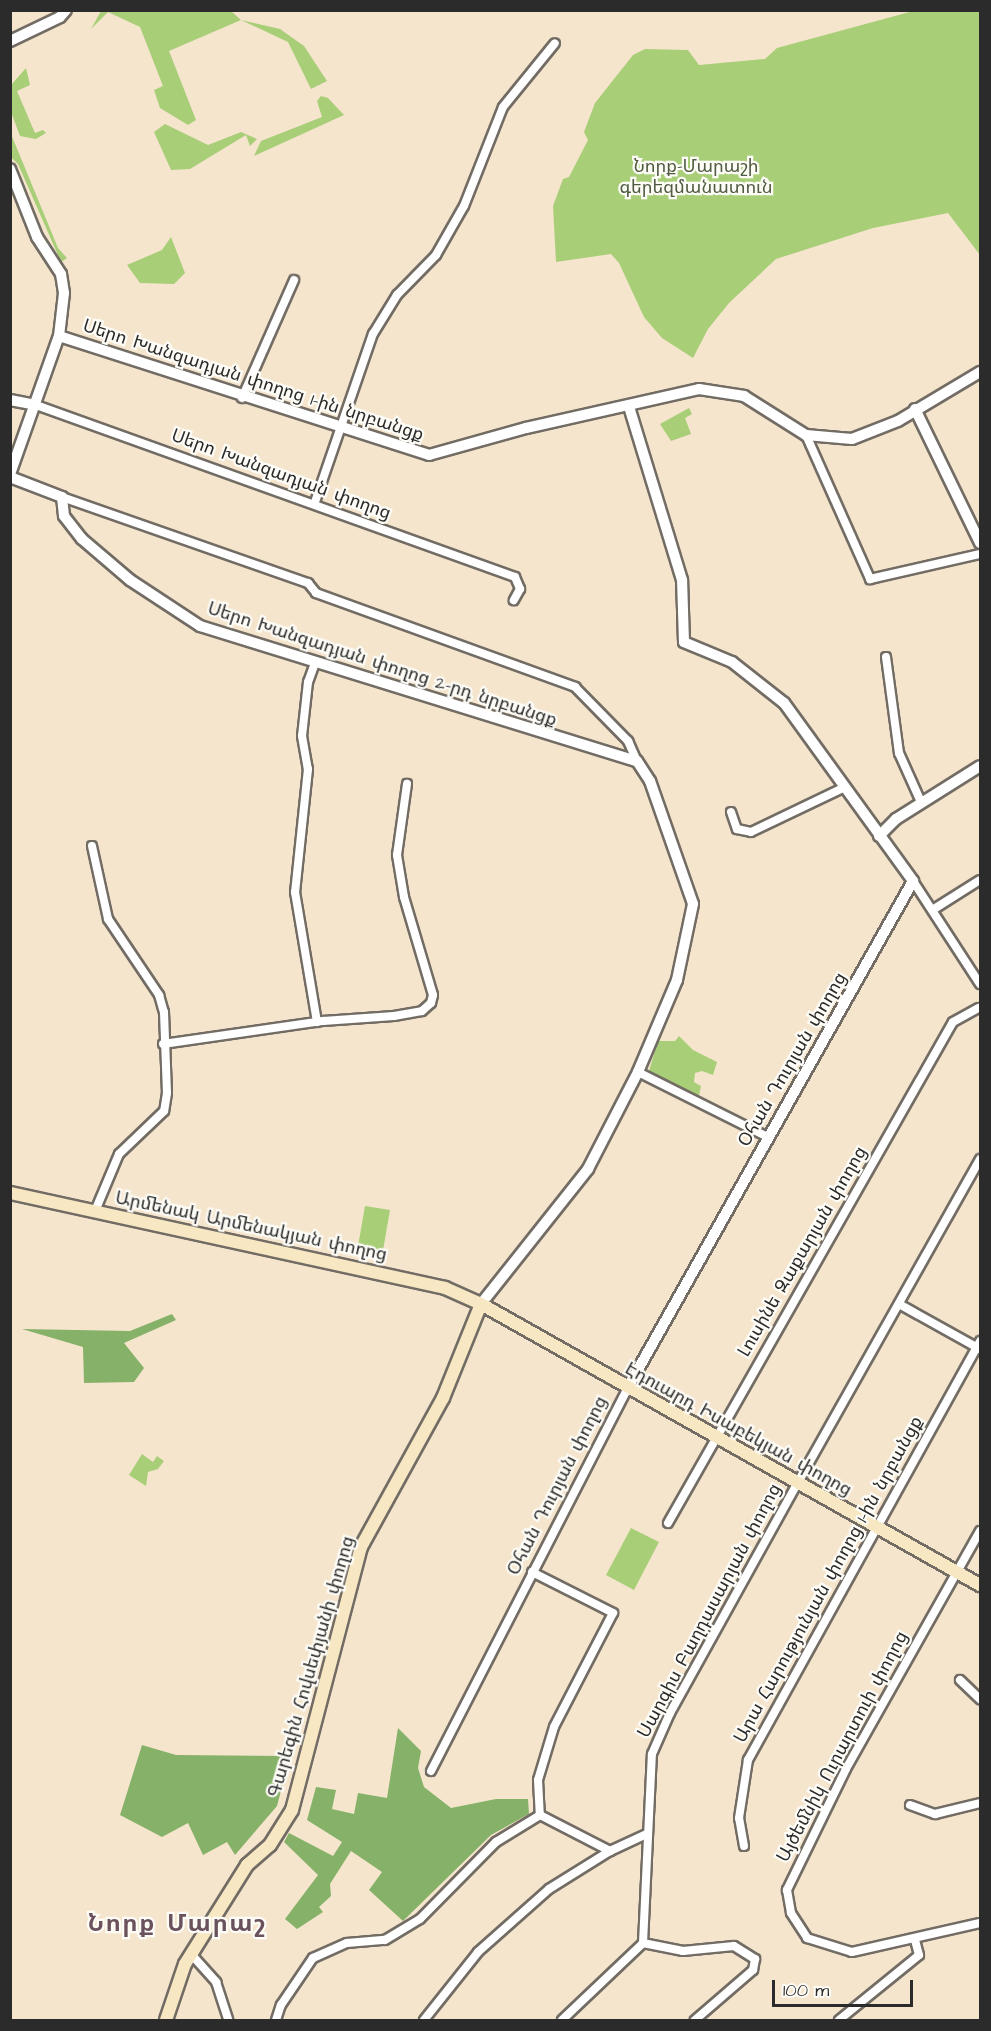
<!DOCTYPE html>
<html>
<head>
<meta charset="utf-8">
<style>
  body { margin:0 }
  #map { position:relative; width:991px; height:2031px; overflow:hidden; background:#f5e5cd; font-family:"Architects Daughter","Noto Sans Armenian",sans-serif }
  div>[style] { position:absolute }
  .green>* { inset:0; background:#a8ce78 }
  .forest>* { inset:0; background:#86b168 }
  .roads { filter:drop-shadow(2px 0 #726c64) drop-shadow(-2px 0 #726c64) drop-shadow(0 2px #726c64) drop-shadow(0 -2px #726c64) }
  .minor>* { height:8px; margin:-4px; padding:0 4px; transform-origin:4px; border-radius:4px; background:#fff }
  .tertiary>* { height:10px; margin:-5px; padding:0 5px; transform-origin:5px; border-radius:5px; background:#fff }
  .secondary>* { height:12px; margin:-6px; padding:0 6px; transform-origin:6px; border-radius:6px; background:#f7e8c3 }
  span { translate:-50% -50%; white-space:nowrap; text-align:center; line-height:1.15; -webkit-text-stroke:4.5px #fdfcf7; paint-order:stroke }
  .park-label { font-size:18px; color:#505c42 }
  .street-label { font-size:18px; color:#2b2b2b }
  .district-label { font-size:24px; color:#6a525c; font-weight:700; letter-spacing:1.5px }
  .frame { position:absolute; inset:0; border:12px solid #2b2b2b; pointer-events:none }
  .scale { position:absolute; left:772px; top:1980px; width:141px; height:27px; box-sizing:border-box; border:3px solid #2b2b2b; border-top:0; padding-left:8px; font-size:18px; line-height:21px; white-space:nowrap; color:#2b2b2b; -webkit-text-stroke:4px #fdfcf7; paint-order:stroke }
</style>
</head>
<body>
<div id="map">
  <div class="green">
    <div style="clip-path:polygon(917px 10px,980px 11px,980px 255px,948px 213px,873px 228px,776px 259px,729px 303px,708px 329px,693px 358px,662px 338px,644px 317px,619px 263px,611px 254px,556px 262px,553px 206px,563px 179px,569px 177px,588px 140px,584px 132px,595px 103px,633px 55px,645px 49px,688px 50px,699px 65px,765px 59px,777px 48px)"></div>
    <div style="clip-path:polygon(101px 11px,231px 11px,241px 20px,280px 29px,304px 46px,327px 81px,311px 89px,288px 42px,241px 20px,169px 51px,196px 120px,188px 125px,160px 108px,154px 90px,163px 86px,140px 27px,108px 12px,91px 29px)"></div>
    <div style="clip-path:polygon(26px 68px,30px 85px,17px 91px,35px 133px,43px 130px,46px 133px,36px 139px,20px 136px,11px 112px,11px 85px)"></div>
    <div style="clip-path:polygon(321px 96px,328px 98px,344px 115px,254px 156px,261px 141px,322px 117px,317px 101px)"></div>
    <div style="clip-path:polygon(165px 124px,208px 145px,241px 132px,257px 139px,250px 146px,246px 135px,190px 169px,171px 170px,154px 132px)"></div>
    <div style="clip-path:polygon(11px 134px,58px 248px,67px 258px,61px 262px,18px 164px,11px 157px)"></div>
    <div style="clip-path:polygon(171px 237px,185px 273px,174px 284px,140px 283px,127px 265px,162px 250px)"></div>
    <div style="clip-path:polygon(689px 408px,692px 414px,685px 418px,691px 434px,671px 441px,660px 424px)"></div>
    <div style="clip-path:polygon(679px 1036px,693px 1050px,717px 1062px,713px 1075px,702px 1071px,695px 1073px,694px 1082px,701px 1086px,699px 1096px,648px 1074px,658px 1041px,675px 1041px)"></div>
    <div style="clip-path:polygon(365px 1206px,390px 1210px,382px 1256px,357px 1252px)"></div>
    <div style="clip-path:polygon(142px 1454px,153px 1462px,157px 1456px,164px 1461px,158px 1469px,148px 1472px,146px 1486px,129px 1475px)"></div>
    <div style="clip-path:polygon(631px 1528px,659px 1542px,634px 1590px,606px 1575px)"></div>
  </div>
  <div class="forest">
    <div style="clip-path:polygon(172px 1314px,176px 1320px,124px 1343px,144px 1368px,134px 1382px,84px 1383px,83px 1347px,22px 1329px,130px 1331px)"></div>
    <div style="clip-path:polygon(398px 1728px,421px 1751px,418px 1768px,424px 1787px,451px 1808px,496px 1799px,528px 1799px,529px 1814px,491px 1835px,403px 1921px,369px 1890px,382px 1872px,351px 1851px,330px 1884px,331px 1896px,319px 1907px,323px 1912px,297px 1929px,285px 1919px,318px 1875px,284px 1842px,289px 1833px,333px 1856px,342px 1842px,307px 1820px,316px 1787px,336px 1790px,332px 1809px,354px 1814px,358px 1793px,387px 1798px)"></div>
    <div style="clip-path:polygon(142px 1745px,176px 1755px,290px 1756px,277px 1806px,235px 1855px,227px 1842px,203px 1855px,188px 1823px,162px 1837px,120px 1815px)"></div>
  </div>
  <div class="roads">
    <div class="minor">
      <div style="left:242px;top:398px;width:129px;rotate:-66.2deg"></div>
      <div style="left:36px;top:405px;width:509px;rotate:19.75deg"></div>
      <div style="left:515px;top:577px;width:13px;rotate:67deg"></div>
      <div style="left:520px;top:589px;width:13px;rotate:119deg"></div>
      <div style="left:806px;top:435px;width:158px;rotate:66deg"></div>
      <div style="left:870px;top:579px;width:113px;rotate:-12.8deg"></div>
      <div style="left:62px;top:497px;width:261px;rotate:19.3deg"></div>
      <div style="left:308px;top:583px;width:13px;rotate:51deg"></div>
      <div style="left:316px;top:593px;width:276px;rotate:19.9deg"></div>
      <div style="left:575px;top:687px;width:76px;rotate:45.5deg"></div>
      <div style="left:628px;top:741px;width:22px;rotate:66deg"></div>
      <div style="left:315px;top:502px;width:178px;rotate:-71deg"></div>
      <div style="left:373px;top:334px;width:46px;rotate:-58.4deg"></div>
      <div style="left:397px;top:295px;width:56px;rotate:-45.7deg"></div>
      <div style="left:436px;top:255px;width:56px;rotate:-60.3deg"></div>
      <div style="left:464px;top:206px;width:106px;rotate:-68.5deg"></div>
      <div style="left:503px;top:107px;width:82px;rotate:-50.9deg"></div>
      <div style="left:886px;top:657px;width:97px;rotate:82.3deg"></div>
      <div style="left:899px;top:753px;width:54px;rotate:65.8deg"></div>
      <div style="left:315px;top:663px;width:20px;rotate:110deg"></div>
      <div style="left:308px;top:682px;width:54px;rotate:96.3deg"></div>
      <div style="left:302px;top:736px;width:34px;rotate:80deg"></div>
      <div style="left:308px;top:769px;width:124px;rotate:96deg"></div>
      <div style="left:295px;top:892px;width:132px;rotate:80.4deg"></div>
      <div style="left:731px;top:812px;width:18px;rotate:71deg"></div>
      <div style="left:737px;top:829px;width:14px;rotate:12deg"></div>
      <div style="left:751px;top:832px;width:104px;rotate:-25.6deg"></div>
      <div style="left:92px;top:846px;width:75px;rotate:77.6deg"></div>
      <div style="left:108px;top:919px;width:92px;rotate:56.1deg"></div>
      <div style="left:159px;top:995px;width:18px;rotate:74deg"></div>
      <div style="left:164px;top:1012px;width:81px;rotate:87.9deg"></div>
      <div style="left:167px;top:1093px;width:18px;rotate:99deg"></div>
      <div style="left:164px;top:1111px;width:62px;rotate:136.3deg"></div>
      <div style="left:119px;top:1154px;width:62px;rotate:112.8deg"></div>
      <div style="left:913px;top:881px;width:123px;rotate:57deg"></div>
      <div style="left:934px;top:909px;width:54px;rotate:-32.2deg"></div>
      <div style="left:163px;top:1044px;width:162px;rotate:-8.2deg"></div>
      <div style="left:323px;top:1021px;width:71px;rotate:-4deg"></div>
      <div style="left:394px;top:1016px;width:28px;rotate:-10deg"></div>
      <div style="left:422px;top:1011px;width:12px;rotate:-42deg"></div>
      <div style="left:431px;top:1003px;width:8px;rotate:-76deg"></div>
      <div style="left:433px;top:995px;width:102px;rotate:-106.5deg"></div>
      <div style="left:404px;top:897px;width:43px;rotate:-99.5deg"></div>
      <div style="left:397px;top:855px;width:72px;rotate:-82deg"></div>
      <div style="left:638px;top:1072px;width:145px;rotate:26.6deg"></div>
      <div style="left:899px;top:1304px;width:93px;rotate:29.1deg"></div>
      <div style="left:668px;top:1523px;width:576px;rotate:-60.37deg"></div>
      <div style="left:953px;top:1022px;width:29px;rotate:-29deg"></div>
      <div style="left:980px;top:1531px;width:273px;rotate:119.4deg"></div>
      <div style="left:846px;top:1769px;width:135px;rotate:116deg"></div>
      <div style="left:787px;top:1890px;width:23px;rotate:80deg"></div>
      <div style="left:791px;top:1913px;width:30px;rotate:57deg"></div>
      <div style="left:807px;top:1938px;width:47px;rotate:17.3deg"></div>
      <div style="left:852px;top:1952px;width:131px;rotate:-12.8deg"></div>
      <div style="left:532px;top:1572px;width:91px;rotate:26.8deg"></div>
      <div style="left:613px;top:1613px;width:128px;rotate:117.4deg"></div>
      <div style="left:554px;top:1727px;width:55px;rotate:106.8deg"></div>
      <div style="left:538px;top:1780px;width:35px;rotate:87deg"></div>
      <div style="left:960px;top:1680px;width:28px;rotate:44deg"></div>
      <div style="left:431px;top:1771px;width:429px;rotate:-62.8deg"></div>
      <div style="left:910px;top:1805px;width:27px;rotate:20deg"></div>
      <div style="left:935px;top:1814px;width:46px;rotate:-13.7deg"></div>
      <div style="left:540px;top:1815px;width:79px;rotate:27.2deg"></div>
      <div style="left:744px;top:1846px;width:28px;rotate:-100deg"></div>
      <div style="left:739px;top:1818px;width:59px;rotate:-81.2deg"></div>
      <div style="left:748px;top:1760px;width:479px;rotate:-61deg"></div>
      <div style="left:643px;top:1943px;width:41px;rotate:11.3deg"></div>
      <div style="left:683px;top:1951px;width:51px;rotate:-5.6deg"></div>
      <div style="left:734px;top:1946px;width:25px;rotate:32deg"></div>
      <div style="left:755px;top:1959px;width:11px;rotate:100deg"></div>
      <div style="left:753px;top:1970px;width:77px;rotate:139.2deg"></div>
      <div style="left:191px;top:1954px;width:38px;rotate:48deg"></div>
      <div style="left:216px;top:1982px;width:40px;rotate:72deg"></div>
      <div style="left:276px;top:2020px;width:16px;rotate:-72deg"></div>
      <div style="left:281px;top:2005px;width:57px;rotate:-55.8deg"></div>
      <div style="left:313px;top:1958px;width:37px;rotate:-24deg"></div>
      <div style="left:347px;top:1943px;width:38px;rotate:-5deg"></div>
      <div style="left:385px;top:1940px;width:41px;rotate:-31deg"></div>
      <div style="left:420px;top:1919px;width:108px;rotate:-45.4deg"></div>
      <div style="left:496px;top:1842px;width:52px;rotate:-31.5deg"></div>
      <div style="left:424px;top:2020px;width:87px;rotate:-51.5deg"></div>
      <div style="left:478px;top:1952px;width:95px;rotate:-41.6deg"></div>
      <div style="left:549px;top:1889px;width:72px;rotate:-31.9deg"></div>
      <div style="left:610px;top:1851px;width:40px;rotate:-25deg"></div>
      <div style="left:562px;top:2020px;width:112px;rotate:-43.5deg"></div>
      <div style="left:643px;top:1943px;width:189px;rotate:-87.3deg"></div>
      <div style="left:652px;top:1754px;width:45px;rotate:-66.3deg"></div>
      <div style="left:670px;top:1713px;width:262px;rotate:-61deg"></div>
      <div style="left:797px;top:1484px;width:373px;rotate:-60.6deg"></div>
      <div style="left:839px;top:2020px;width:103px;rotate:-39.1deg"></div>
      <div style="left:919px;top:1955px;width:16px;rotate:-105deg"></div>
    </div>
    <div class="tertiary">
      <div style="left:10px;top:41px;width:55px;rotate:-25.6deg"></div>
      <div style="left:60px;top:17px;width:9px;rotate:-49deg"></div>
      <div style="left:10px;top:169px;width:73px;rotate:68.3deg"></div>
      <div style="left:37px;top:237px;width:44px;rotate:57deg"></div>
      <div style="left:61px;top:274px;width:19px;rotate:81deg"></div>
      <div style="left:64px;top:293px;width:43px;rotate:96.6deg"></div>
      <div style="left:10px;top:400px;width:26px;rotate:11deg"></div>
      <div style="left:915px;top:409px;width:149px;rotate:64.1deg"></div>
      <div style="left:10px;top:474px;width:146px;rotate:-70.5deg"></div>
      <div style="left:59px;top:336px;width:389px;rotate:17.8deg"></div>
      <div style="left:429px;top:455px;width:101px;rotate:-15.6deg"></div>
      <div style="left:526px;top:428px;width:177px;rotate:-12.7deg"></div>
      <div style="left:699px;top:389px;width:46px;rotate:8.8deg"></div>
      <div style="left:744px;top:396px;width:73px;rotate:32.2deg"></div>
      <div style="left:806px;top:435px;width:46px;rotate:5deg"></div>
      <div style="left:852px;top:439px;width:49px;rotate:-21.4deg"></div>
      <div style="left:898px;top:421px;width:96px;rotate:-30.9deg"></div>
      <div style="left:10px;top:477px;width:56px;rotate:21deg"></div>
      <div style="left:62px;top:497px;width:19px;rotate:84deg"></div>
      <div style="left:64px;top:516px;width:29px;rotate:52deg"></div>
      <div style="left:82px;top:539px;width:63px;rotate:40.5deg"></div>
      <div style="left:130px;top:580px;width:84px;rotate:33.3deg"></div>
      <div style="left:200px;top:626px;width:457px;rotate:17.2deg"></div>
      <div style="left:637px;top:761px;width:24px;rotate:57deg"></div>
      <div style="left:650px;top:781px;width:130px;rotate:70.7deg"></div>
      <div style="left:693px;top:904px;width:78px;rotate:101.9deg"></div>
      <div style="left:677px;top:980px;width:100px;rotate:113deg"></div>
      <div style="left:638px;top:1072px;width:109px;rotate:117.3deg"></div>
      <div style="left:588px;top:1169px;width:172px;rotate:128.4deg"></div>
      <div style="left:879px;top:836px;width:24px;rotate:-45deg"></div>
      <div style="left:896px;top:819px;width:99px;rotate:-32.2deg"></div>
      <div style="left:627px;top:1389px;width:583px;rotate:-60.62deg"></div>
      <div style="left:913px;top:881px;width:220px;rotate:-125.9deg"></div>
      <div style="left:784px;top:703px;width:66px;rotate:-141.7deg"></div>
      <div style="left:732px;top:662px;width:52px;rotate:-157.4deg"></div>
      <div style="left:684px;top:642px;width:62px;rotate:-91.8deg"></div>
      <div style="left:682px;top:580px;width:181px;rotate:-107deg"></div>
    </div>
    <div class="secondary">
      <div style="left:10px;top:1193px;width:445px;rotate:12.3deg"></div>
      <div style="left:445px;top:1288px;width:39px;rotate:24deg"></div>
      <div style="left:481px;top:1304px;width:573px;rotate:29.39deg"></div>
      <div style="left:166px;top:2020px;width:59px;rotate:-71.3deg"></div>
      <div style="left:185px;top:1964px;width:117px;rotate:-57.9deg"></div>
      <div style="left:247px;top:1865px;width:30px;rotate:-41deg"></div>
      <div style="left:270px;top:1845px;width:41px;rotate:-57.8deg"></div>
      <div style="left:292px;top:1810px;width:272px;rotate:-75.3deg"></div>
      <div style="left:361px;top:1547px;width:170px;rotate:-61.2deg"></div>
      <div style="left:443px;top:1398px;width:101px;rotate:-68deg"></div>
    </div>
  </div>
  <div class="park-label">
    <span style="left:696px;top:178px">Նորք-Մարաշի<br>գերեզմանատուն</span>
  </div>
  <div class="street-label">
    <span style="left:253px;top:381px;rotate:18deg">Սերո Խանզադյան փողոց 1-ին նրբանցք</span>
    <span style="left:281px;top:475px;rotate:20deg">Սերո Խանզադյան փողոց</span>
    <span style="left:382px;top:665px;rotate:18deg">Սերո Խանզադյան փողոց 2-րդ նրբանցք</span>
    <span style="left:793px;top:1060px;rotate:-60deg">Օհան Դուրյան փողոց</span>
    <span style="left:251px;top:1227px;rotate:12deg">Արմենակ Արմենակյան փողոց</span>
    <span style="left:803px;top:1252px;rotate:-60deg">Լուսինե Զաքարյան փողոց</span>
    <span style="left:738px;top:1430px;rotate:29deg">Էդուարդ Իսաբեկյան փողոց</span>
    <span style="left:558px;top:1486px;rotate:-63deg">Օհան Դուրյան փողոց</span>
    <span style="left:829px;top:1580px;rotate:-61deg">Արա Հարությունյան փողոց 1-ին նրբանցք</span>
    <span style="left:710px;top:1611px;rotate:-62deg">Սարգիս Բաղդասարյան փողոց</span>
    <span style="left:312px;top:1667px;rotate:-74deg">Գարեգին Հովսեփյանի փողոց</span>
    <span style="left:843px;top:1747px;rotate:-62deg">Այծեմնիկ Ուրարտուի փողոց</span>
  </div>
  <div class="district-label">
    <span style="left:177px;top:1925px">Նորք Մարաշ</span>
  </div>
  <div class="frame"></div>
  <div class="scale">100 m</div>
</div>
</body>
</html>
